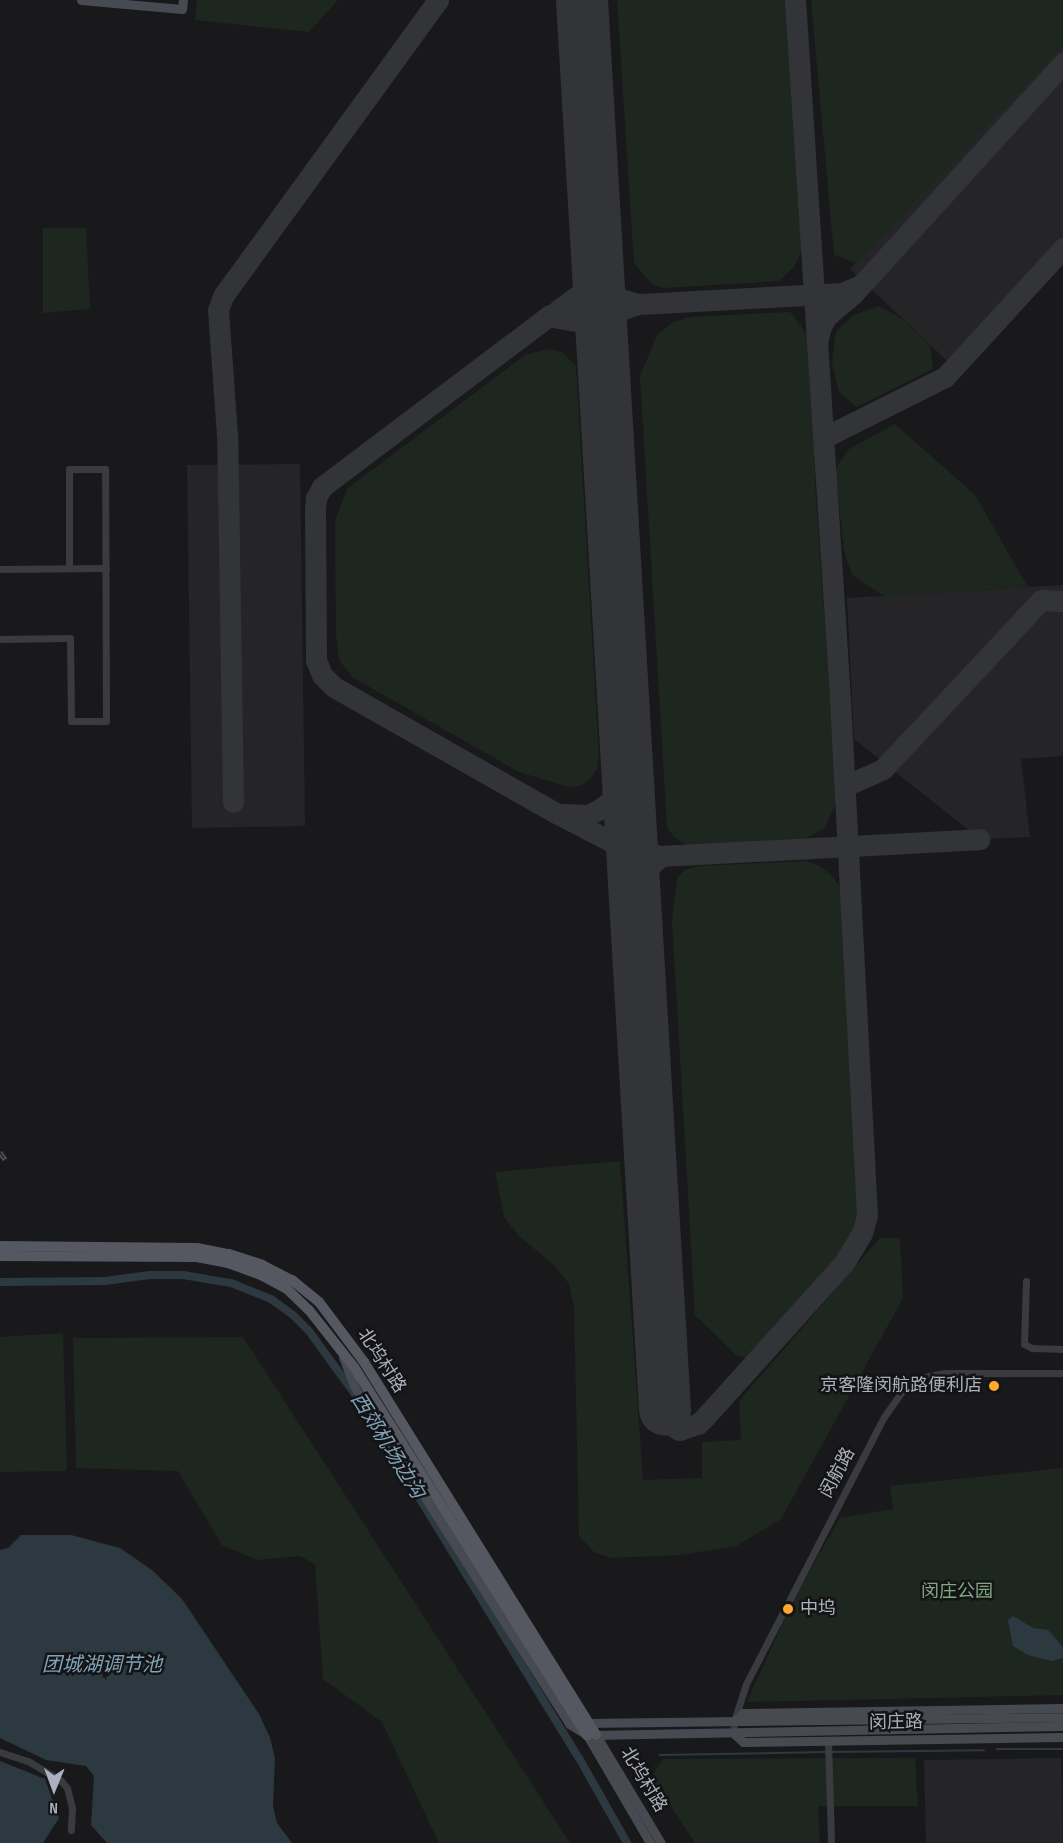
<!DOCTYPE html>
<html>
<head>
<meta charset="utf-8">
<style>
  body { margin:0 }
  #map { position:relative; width:1063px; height:1843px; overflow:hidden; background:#19191b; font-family:"Sofia Sans Condensed","Noto Sans SC",sans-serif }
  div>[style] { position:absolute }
  .built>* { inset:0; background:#252528 }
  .green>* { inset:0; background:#1e271f }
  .water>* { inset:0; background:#2d3941 }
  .stream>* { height:2px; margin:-1px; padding:0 1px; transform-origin:1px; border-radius:1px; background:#2d3941 }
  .canal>* { height:8px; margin:-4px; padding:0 4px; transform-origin:4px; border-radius:4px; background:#2d3941 }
  .taxiway>* { height:21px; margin:-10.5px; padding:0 10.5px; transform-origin:10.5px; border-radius:10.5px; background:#323438 }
  .runway>* { height:52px; margin:-26px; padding:0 26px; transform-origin:26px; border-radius:26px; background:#323438 }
  .street>* { height:7px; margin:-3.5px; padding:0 3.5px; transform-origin:3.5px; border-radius:3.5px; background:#393b41 }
  .secondary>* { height:9px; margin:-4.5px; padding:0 4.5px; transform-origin:4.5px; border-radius:4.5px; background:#474a51 }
  .primary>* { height:10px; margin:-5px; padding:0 5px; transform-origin:5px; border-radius:5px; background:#555860 }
  .rail>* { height:4.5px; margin-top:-2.25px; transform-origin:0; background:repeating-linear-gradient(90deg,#141416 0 7px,#4c4f56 0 14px); box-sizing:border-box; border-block:2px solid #4c4f56 }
  .dots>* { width:16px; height:16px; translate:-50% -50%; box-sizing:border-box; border:3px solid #141416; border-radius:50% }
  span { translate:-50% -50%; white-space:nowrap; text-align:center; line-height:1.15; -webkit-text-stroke:5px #141416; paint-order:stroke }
  .street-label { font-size:18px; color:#aab1bc }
  .poi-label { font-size:18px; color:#aab1bc }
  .right { translate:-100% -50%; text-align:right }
  .left { translate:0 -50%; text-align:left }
  .park-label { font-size:18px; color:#80a880 }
  .water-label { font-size:20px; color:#7fa2b9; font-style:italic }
  .north { position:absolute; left:24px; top:1759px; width:60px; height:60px; -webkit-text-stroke:4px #141416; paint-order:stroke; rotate:181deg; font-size:16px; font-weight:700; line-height:24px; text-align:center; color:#aab1bc }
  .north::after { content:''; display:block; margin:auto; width:21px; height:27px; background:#aab1bc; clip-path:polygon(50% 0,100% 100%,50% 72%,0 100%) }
</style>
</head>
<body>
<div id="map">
  <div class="built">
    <div style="clip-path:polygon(1063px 45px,1063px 264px,960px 373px,850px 269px)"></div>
    <div style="clip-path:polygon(300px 464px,305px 826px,192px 828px,187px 465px)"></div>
    <div style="clip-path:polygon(1063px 585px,1063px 756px,1021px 759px,1030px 837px,980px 839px,854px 739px,847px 598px)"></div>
    <div style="clip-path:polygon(1061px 1758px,1063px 1843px,926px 1843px,924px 1760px)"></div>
  </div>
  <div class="green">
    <div style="clip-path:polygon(197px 0,338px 0,309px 32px,195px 20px)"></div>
    <div style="clip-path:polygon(617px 0,786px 0,802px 251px,794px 267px,779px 281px,663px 288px,651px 283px,634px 263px)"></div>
    <div style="clip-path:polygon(811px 0,1063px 0,1063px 45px,856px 263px,834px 255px)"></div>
    <div style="clip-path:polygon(43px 228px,86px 228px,90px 309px,43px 313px)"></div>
    <div style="clip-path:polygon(879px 306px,901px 318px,930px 345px,933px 369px,857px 407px,839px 392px,832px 363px,836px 331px,854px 315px)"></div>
    <div style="clip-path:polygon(790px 312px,811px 339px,815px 484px,837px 802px,824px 828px,802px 841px,690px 848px,673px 836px,667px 827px,640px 376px,657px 335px,670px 324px,688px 317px)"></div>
    <div style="clip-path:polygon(547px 349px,562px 352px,576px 366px,599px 756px,597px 769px,590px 779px,580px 786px,569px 787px,519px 772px,352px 677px,339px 660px,336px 634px,335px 521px,347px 489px,525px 355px)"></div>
    <div style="clip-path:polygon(895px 424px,975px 495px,1028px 587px,884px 596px,852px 575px,844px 551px,835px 469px,849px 449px)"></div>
    <div style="clip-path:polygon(806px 861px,819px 866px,831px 875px,840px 887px,843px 901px,860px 1201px,850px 1241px,841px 1258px,754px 1355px,748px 1358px,737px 1356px,695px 1315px,672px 920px,677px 878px,685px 870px,698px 866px)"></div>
    <div style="clip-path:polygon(620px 1161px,643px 1480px,702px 1478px,702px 1442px,741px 1440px,739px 1401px,880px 1238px,900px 1238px,903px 1298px,781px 1519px,736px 1546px,680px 1555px,611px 1558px,594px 1552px,579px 1536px,574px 1306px,569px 1284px,555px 1266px,520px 1237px,504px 1217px,495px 1172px)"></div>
    <div style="clip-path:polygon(63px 1333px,67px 1471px,0 1472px,0 1337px)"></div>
    <div style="clip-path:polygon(243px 1337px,570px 1843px,439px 1843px,382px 1722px,323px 1679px,315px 1564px,300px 1556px,258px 1560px,222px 1545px,178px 1471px,76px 1468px,73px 1338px)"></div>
    <div style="clip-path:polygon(1063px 1468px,1063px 1695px,747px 1702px,793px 1600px,840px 1518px,893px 1509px,890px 1486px)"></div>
    <div style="clip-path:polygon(915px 1758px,918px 1806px,818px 1806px,820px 1843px,695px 1843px,652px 1777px,663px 1759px)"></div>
  </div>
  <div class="water">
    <div style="clip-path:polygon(21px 1535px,71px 1535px,120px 1548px,152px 1570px,182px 1599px,259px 1714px,270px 1738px,275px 1758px,273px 1806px,277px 1823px,292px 1843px,107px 1843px,91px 1825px,94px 1776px,86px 1766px,46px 1760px,0 1738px,0 1550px,8px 1548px)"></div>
    <div style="clip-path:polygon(1013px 1616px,1033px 1628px,1048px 1630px,1063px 1647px,1063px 1658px,1052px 1661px,1028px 1655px,1013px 1646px,1008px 1620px)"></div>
    <div style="clip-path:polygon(0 1761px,45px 1779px,59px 1818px,43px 1843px,0 1843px)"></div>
  </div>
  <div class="stream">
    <div style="left:997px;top:1749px;width:66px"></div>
    <div style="left:831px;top:1752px;width:153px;rotate:-0.7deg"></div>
    <div style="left:660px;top:1755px;width:166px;rotate:-1deg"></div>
  </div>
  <div class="canal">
    <div style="left:0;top:1282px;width:105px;rotate:-0.5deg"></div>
    <div style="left:105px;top:1281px;width:45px;rotate:-7.6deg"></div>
    <div style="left:150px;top:1275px;width:33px"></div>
    <div style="left:183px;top:1275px;width:49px;rotate:9.5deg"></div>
    <div style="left:231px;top:1283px;width:43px;rotate:21.8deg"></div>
    <div style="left:271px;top:1299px;width:27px;rotate:36deg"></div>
    <div style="left:293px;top:1315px;width:23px;rotate:45deg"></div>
    <div style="left:309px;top:1331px;width:78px;rotate:53.9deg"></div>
    <div style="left:401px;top:1468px;width:340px;rotate:58.5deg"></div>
    <div style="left:579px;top:1758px;width:98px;rotate:60.5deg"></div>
  </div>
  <div class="taxiway">
    <div style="left:861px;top:285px;width:21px;rotate:157deg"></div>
    <div style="left:842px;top:293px;width:258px;rotate:176.9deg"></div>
    <div style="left:584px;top:307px;width:35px;rotate:167deg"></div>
    <div style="left:550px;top:315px;width:286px;rotate:143deg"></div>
    <div style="left:322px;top:487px;width:13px;rotate:119deg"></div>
    <div style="left:316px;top:498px;width:11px;rotate:95deg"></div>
    <div style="left:315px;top:509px;width:151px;rotate:89.6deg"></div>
    <div style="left:316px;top:660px;width:16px;rotate:68deg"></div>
    <div style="left:322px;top:675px;width:17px;rotate:45deg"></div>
    <div style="left:334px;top:687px;width:255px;rotate:29.6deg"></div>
    <div style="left:556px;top:813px;width:96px;rotate:27.4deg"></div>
    <div style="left:641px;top:857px;width:339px;rotate:-3deg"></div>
    <div style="left:558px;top:310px;width:26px;rotate:-36deg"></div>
    <div style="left:579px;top:295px;width:15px;rotate:-53deg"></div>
    <div style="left:588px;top:283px;width:37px;rotate:-76deg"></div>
    <div style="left:553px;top:317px;width:27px;rotate:10deg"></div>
    <div style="left:580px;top:322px;width:13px;rotate:32deg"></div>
    <div style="left:591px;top:329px;width:24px;rotate:60deg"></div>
    <div style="left:603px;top:350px;width:20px;rotate:-84deg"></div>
    <div style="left:605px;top:330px;width:17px;rotate:-57deg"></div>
    <div style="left:614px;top:316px;width:11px;rotate:-38deg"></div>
    <div style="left:623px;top:309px;width:16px;rotate:-18deg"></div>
    <div style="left:638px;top:304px;width:22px;rotate:-164deg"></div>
    <div style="left:617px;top:298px;width:18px;rotate:-135deg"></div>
    <div style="left:604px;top:285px;width:18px;rotate:-109deg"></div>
    <div style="left:818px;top:339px;width:13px;rotate:-77deg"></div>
    <div style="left:821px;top:326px;width:12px;rotate:-59deg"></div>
    <div style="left:827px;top:316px;width:35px;rotate:-40deg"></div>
    <div style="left:854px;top:293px;width:311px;rotate:-47.7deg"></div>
    <div style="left:823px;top:438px;width:136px;rotate:-26.6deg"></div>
    <div style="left:945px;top:377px;width:175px;rotate:-47.5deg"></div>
    <div style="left:845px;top:786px;width:42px;rotate:-24.1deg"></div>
    <div style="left:883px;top:769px;width:231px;rotate:-46.9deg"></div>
    <div style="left:1041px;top:600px;width:22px;rotate:3deg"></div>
    <div style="left:233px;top:802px;width:367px;rotate:-90.9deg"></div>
    <div style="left:227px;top:435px;width:125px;rotate:-94.1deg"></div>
    <div style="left:218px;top:310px;width:15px;rotate:-70deg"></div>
    <div style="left:223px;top:296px;width:366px;rotate:-54deg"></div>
    <div style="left:562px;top:814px;width:26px;rotate:2deg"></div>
    <div style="left:588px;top:815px;width:13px;rotate:-27deg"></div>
    <div style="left:600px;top:809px;width:15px;rotate:-37deg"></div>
    <div style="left:612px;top:800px;width:34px;rotate:-63deg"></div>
    <div style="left:631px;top:825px;width:27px;rotate:62deg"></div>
    <div style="left:644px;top:849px;width:9px;rotate:36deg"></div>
    <div style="left:651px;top:854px;width:10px;rotate:11deg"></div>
    <div style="left:661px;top:856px;width:24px;rotate:138deg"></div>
    <div style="left:643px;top:872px;width:20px;rotate:117deg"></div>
    <div style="left:665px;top:1410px;width:13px;rotate:81deg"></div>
    <div style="left:667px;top:1423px;width:14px;rotate:30deg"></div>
    <div style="left:679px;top:1430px;width:20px;rotate:-18deg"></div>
    <div style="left:698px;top:1424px;width:11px;rotate:-45deg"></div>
    <div style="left:706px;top:1416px;width:206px;rotate:-48deg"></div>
    <div style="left:844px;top:1263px;width:35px;rotate:-59deg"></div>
    <div style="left:862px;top:1233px;width:18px;rotate:-74deg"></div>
    <div style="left:867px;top:1216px;width:518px;rotate:-92.99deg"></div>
    <div style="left:840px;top:699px;width:700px;rotate:-93.68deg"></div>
  </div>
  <div class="runway">
    <div style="left:582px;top:0;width:1412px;rotate:86.63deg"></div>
  </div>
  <div class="street">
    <div style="left:0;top:569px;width:106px;rotate:-0.5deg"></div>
    <div style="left:0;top:639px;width:70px;rotate:-0.8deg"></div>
    <div style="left:70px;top:638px;width:83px;rotate:89.3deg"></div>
    <div style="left:71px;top:721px;width:35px"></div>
    <div style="left:106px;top:721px;width:252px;rotate:-90.2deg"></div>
    <div style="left:105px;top:469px;width:36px;rotate:180deg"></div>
    <div style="left:69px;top:469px;width:99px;rotate:90deg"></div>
    <div style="left:1026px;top:1281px;width:63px;rotate:91.8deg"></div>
    <div style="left:1024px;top:1344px;width:9px;rotate:27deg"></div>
    <div style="left:1032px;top:1348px;width:31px;rotate:2deg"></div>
    <div style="left:733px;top:1733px;width:12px;rotate:-85deg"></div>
    <div style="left:734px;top:1721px;width:39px;rotate:-72deg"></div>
    <div style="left:746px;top:1684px;width:301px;rotate:-62.7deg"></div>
    <div style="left:884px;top:1417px;width:40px;rotate:-55.1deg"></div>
    <div style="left:907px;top:1384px;width:13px;rotate:-27deg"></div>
    <div style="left:919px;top:1378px;width:25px;rotate:-11deg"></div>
    <div style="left:944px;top:1373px;width:119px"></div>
    <div style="left:828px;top:1740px;width:103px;rotate:88.3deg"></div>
    <div style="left:0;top:1752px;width:29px;rotate:18deg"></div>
    <div style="left:28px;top:1761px;width:39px;rotate:31deg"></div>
    <div style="left:61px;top:1781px;width:9px;rotate:49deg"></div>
    <div style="left:67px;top:1788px;width:21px;rotate:76deg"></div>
    <div style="left:72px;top:1808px;width:22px;rotate:93deg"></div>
  </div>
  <div class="secondary">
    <div style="left:81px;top:0;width:101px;rotate:5.1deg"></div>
    <div style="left:182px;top:9px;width:9px;rotate:-84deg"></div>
    <div style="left:343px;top:1357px;width:31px;rotate:69deg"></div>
    <div style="left:354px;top:1386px;width:401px;rotate:57.5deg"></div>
    <div style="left:569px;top:1724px;width:21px;rotate:31deg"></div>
    <div style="left:587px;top:1735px;width:125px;rotate:59.7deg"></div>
    <div style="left:734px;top:1721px;width:12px;rotate:-42deg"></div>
    <div style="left:743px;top:1713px;width:320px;rotate:-0.9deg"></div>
    <div style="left:584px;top:1723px;width:479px;rotate:-0.7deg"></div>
    <div style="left:733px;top:1733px;width:13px;rotate:42deg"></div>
    <div style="left:743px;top:1742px;width:320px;rotate:-0.9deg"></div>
    <div style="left:590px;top:1735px;width:473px;rotate:-1.1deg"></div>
    <div style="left:596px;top:1735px;width:126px;rotate:59deg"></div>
  </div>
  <div class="primary">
    <div style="left:0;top:1246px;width:197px;rotate:0.6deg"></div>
    <div style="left:197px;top:1248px;width:33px;rotate:11deg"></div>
    <div style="left:229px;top:1254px;width:35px;rotate:18deg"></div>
    <div style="left:262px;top:1265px;width:34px;rotate:27deg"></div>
    <div style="left:292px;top:1280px;width:35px;rotate:39deg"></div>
    <div style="left:319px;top:1302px;width:75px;rotate:53.1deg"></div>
    <div style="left:364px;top:1362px;width:439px;rotate:58.1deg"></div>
    <div style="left:0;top:1256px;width:197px;rotate:0.3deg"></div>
    <div style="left:197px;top:1257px;width:32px;rotate:11deg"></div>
    <div style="left:228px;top:1263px;width:33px;rotate:20deg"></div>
    <div style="left:259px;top:1274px;width:32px;rotate:28deg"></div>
    <div style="left:287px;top:1289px;width:30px;rotate:44deg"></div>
    <div style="left:309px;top:1310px;width:73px;rotate:51.7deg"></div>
    <div style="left:354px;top:1367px;width:436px;rotate:57.7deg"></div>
  </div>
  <div class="rail">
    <div style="left:0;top:1152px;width:9px;rotate:54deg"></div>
  </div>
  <div class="dots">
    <div style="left:994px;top:1386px;background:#ffa82d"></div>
    <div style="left:788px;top:1609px;background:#ffa82d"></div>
  </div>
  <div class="street-label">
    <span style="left:381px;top:1361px;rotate:57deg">北坞村路</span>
    <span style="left:838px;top:1473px;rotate:-62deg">闵航路</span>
    <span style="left:896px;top:1723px;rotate:-1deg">闵庄路</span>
    <span style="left:643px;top:1780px;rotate:59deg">北坞村路</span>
  </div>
  <div class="poi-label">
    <span class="right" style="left:982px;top:1386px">京客隆闵航路便利店</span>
    <span class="left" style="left:800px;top:1609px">中坞</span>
  </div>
  <div class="park-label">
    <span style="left:957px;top:1592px">闵庄公园</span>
  </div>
  <div class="water-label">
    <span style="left:387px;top:1446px;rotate:58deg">西郊机场边沟</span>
    <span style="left:102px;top:1665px">团城湖调节池</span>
  </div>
  <div class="north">N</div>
</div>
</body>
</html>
